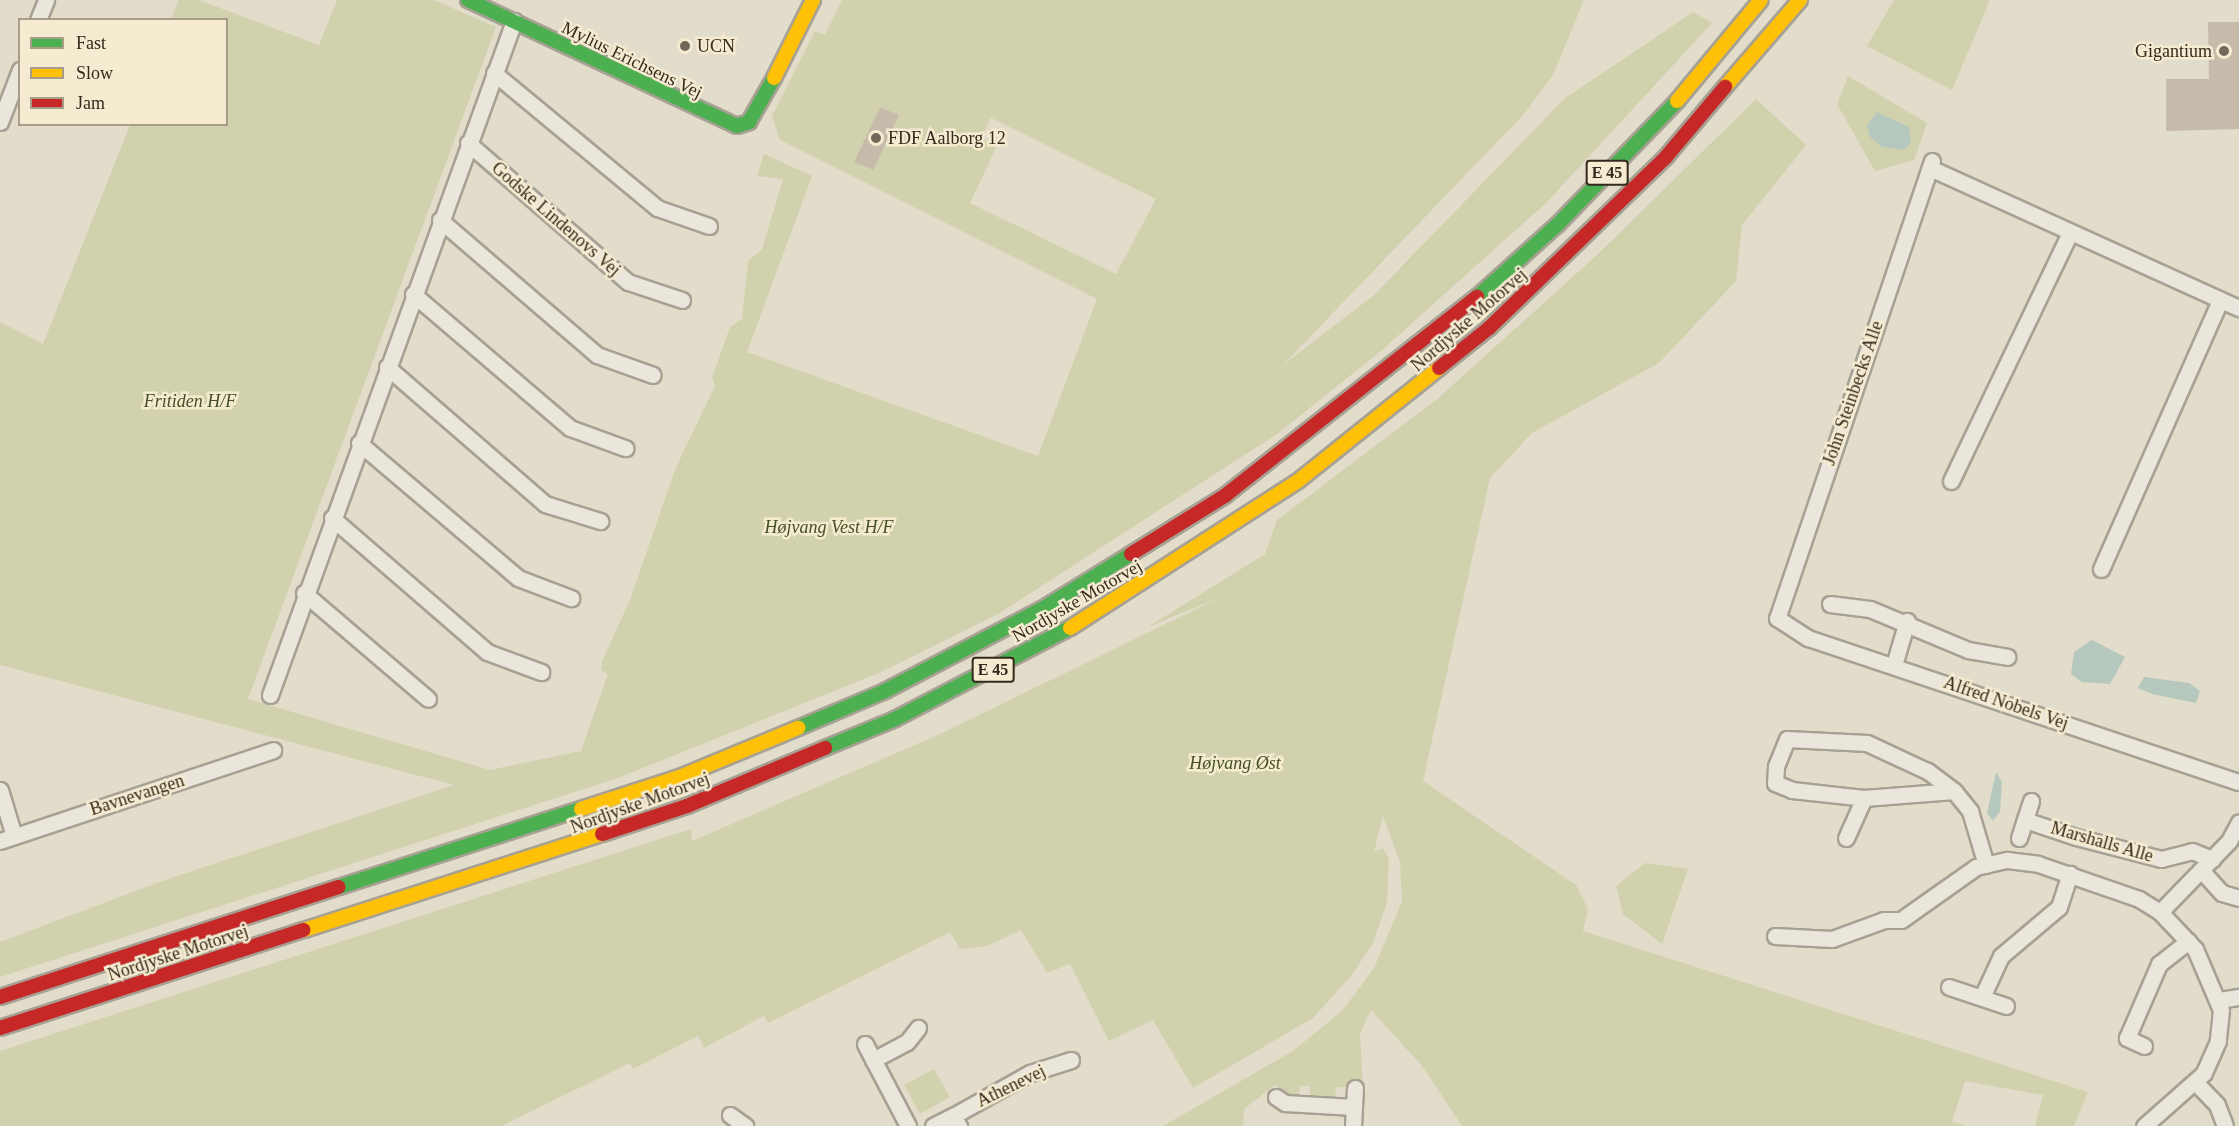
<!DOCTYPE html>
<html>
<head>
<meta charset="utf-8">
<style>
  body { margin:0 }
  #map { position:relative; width:2239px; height:1126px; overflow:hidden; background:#e2dcca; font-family:"Times New Roman",serif }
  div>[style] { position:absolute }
  .green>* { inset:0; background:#d1d2ad }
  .water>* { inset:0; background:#b6c8bd }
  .building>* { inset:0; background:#c6baab }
  .roads { filter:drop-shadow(2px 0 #a7a194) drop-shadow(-2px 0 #a7a194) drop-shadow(0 2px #a7a194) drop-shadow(0 -2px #a7a194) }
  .street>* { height:15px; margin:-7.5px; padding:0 7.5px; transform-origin:7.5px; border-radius:7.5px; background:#eae6dc }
  .fast>* { height:14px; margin:-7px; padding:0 7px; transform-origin:7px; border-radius:7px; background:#4caf50 }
  .slow>* { height:14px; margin:-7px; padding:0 7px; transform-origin:7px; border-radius:7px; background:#ffc107 }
  .jam>* { height:14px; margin:-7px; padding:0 7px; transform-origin:7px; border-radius:7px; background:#c62828 }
  .dots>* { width:16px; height:16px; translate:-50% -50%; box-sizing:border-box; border:3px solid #f4ebd0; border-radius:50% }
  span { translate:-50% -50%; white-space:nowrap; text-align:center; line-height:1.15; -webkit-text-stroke:5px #f4ebd0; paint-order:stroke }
  .shield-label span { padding:2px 4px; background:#f4ebd0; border:2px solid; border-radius:4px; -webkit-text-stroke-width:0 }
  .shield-label { font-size:16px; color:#35291d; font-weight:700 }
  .poi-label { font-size:18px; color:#35291d }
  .left { translate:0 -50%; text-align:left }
  .right { translate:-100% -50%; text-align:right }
  .street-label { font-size:18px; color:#35291d }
  .park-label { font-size:18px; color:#455124; font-style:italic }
  .legend { position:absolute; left:18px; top:18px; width:210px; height:108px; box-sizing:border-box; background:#f4ebd0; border:2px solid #a89d88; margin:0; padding:8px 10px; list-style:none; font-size:18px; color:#35291d }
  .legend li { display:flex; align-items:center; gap:12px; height:30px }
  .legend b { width:30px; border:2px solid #a89d88 }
</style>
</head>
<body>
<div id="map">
  <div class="green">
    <div style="clip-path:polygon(evenodd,179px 0,199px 0,319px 45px,337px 0,434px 0,496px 27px,248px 699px,490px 770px,581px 751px,608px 674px,601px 670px,602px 661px,630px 600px,676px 467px,715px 386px,712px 378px,730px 327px,742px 319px,748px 261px,762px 249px,783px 179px,757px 176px,764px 154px,812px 176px,747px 352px,1038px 456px,1097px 299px,780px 140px,772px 116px,815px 31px,825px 35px,842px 0,1584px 0,1553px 75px,1524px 114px,1283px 365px,1374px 295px,1564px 99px,1693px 12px,1712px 23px,1546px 203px,1381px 351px,1277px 434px,998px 614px,879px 673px,618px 778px,0 977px,0 942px,165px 880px,454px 785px,0 665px,0 322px,43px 344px,130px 125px,226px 124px,226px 20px,171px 19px,179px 0,880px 107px,898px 115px,872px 170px,855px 161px,880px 107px,179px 0,991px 118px,1156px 199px,1116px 274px,970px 203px,997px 146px,981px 138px,991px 118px)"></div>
    <div style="clip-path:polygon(1894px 0,1990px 0,1952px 90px,1867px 46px)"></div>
    <div style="clip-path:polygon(1848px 76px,1927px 123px,1914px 160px,1875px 171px,1837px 104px)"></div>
    <div style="clip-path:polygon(1756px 99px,1806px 145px,1742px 225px,1736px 281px,1659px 363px,1532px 433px,1490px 478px,1423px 781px,1576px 885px,1588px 909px,1583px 931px,2088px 1092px,2074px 1126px,2035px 1126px,2043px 1095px,1965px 1081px,1952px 1122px,1967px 1126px,1462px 1126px,1423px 1067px,1371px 1010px,1360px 1034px,1363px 1088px,1336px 1087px,1335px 1099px,1310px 1097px,1310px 1086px,1300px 1086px,1299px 1096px,1286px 1096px,1275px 1085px,1244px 1109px,1243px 1126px,1163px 1126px,1293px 1051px,1342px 1011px,1374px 968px,1402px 901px,1400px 862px,1383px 816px,1374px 852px,1383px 848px,1389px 859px,1387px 902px,1373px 943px,1351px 976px,1313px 1018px,1193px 1088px,1153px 1020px,1109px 1041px,1070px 964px,1047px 973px,1021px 930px,987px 946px,960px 949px,950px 932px,768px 1023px,764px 1016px,704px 1048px,698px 1036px,633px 1069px,630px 1063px,501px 1126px,0 1126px,0 1051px,691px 829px,692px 841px,938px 735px,1223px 596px,1148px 627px,1265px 554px,1277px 520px,1436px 400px,1597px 255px)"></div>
    <div style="clip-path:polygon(1645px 863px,1688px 869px,1662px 944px,1623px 914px,1616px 886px)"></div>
    <div style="clip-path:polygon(934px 1069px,950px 1097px,920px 1114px,904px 1085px)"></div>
  </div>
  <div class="water">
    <div style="clip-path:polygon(1877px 112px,1909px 127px,1911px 143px,1904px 150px,1882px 147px,1870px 137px,1867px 125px)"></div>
    <div style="clip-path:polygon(2092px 640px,2125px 657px,2110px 684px,2082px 682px,2071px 674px,2074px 652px)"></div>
    <div style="clip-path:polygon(2144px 677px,2189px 683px,2200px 691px,2196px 703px,2152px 694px,2138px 688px)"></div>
    <div style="clip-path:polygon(1996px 772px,2002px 782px,2000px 811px,1993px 821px,1987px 813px)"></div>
  </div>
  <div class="building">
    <div style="clip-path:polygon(2208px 22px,2239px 22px,2239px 129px,2166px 131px,2166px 79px,2209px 79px)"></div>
    <div style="clip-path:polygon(880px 107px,899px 115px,873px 170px,854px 162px)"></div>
  </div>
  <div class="roads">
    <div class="street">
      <div style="left:38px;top:20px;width:22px;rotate:-68deg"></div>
      <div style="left:494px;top:73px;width:212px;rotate:39.6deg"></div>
      <div style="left:657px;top:208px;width:55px;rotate:19.1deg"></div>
      <div style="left:0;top:122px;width:56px;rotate:-69deg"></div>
      <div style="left:468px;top:143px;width:212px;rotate:41deg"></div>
      <div style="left:628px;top:282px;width:57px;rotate:18.4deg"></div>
      <div style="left:1932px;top:161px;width:483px;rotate:108.7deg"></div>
      <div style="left:1777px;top:618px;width:37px;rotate:33deg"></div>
      <div style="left:1808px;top:638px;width:454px;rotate:18.5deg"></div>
      <div style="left:1930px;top:168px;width:339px;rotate:24.4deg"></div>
      <div style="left:440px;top:220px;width:207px;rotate:40.7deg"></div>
      <div style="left:597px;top:355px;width:59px;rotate:19.7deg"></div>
      <div style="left:413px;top:294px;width:206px;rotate:40.5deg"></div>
      <div style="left:570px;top:428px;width:59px;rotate:20deg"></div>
      <div style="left:387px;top:367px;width:209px;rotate:40.9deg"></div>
      <div style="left:545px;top:504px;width:58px;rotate:17.2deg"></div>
      <div style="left:359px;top:443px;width:209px;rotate:40.3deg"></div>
      <div style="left:518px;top:578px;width:57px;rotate:20.7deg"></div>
      <div style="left:1951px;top:481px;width:275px;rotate:-64.4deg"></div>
      <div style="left:332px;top:518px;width:205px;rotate:40.8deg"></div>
      <div style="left:487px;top:652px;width:58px;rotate:20.3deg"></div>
      <div style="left:2101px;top:569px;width:294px;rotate:-66.1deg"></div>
      <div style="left:304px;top:593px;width:163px;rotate:40.5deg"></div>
      <div style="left:1830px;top:604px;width:40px;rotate:7.1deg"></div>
      <div style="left:1870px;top:609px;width:106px;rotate:22.7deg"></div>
      <div style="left:1968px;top:650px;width:40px;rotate:10deg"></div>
      <div style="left:1894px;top:665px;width:46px;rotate:-73.5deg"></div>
      <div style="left:270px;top:695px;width:717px;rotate:-70.1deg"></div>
      <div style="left:0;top:790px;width:48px;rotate:73.1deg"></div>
      <div style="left:1954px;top:791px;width:34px;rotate:-143deg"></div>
      <div style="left:1927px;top:771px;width:66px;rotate:-155deg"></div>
      <div style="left:1867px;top:743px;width:80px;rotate:-177.1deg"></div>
      <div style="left:1787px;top:739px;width:29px;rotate:112deg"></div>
      <div style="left:1776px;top:766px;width:17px;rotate:93deg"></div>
      <div style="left:1775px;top:783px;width:18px;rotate:22deg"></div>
      <div style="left:1792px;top:790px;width:72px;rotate:6.3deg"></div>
      <div style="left:1864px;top:798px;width:90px;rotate:-4.4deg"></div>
      <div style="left:1954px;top:791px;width:26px;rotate:51deg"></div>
      <div style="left:1970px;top:811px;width:56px;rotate:73.5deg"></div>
      <div style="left:2031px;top:801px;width:20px;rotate:108deg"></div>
      <div style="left:2025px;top:820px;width:54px;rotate:18.4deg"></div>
      <div style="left:2076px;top:837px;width:88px;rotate:14.5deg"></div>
      <div style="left:2161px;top:859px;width:32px;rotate:-14deg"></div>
      <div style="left:2192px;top:851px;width:22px;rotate:22deg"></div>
      <div style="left:1846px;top:838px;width:44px;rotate:-65.8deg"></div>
      <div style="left:2019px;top:838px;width:19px;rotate:-72deg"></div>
      <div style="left:0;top:841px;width:288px;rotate:-18.4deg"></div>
      <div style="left:2201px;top:870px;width:31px;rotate:48deg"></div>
      <div style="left:2222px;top:893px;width:18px;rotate:16deg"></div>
      <div style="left:2160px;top:912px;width:99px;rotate:-45.8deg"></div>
      <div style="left:2229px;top:841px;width:21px;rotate:-62deg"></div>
      <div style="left:1775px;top:936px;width:57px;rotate:3deg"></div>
      <div style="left:1832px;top:939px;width:55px;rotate:-20.1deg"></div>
      <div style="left:1884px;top:920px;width:17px"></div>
      <div style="left:1901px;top:920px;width:92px;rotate:-35.2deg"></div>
      <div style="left:1976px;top:867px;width:32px;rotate:-13deg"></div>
      <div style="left:2007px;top:860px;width:31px;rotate:7deg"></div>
      <div style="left:2038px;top:864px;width:107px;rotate:19.1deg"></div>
      <div style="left:2139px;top:899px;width:25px;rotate:32deg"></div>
      <div style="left:2160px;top:912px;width:51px;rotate:46.6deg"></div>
      <div style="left:2195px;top:949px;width:66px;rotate:66.9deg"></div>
      <div style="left:2221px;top:1010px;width:31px;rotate:96deg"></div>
      <div style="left:2218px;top:1041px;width:35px;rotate:114deg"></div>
      <div style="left:2204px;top:1073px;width:80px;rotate:138.5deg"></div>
      <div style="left:1949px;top:987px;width:60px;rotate:18.4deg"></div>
      <div style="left:1983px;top:995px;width:43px;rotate:-65.2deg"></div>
      <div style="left:2001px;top:956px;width:76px;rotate:-40.2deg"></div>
      <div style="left:2059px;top:907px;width:35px;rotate:-72deg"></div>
      <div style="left:2219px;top:1000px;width:20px;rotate:-9deg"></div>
      <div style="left:865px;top:1044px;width:93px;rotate:62.3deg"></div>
      <div style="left:2144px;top:1046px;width:19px;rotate:-155deg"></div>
      <div style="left:2127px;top:1038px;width:81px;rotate:-66.6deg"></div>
      <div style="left:2159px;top:964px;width:37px;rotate:-38deg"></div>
      <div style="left:873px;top:1060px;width:38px;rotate:-28deg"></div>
      <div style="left:907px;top:1042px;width:18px;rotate:-52deg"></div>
      <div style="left:2196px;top:1083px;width:30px;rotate:46deg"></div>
      <div style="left:2217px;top:1105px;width:22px;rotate:69deg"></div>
      <div style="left:1276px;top:1097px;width:11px;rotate:34deg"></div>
      <div style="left:1285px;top:1103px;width:69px;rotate:3.3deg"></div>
      <div style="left:730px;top:1115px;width:19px;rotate:36deg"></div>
      <div style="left:953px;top:1116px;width:88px;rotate:-29.2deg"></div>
      <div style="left:1030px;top:1073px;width:43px;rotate:-17.6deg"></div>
      <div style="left:933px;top:1126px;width:22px;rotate:-27deg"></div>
      <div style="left:953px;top:1116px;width:12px;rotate:59deg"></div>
      <div style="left:1353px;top:1126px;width:38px;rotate:-87deg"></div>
    </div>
    <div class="fast">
      <div style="left:468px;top:0;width:297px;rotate:25.1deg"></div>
      <div style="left:737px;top:126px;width:13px;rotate:-18deg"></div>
      <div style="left:749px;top:122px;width:51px;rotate:-60.4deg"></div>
      <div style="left:1477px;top:297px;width:109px;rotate:-42deg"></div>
      <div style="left:1558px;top:224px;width:171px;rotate:-45.9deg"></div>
      <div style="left:798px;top:728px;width:95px;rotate:-23deg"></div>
      <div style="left:885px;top:691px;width:177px;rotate:-27.6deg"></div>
      <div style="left:1042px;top:609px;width:105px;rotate:-31.7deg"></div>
      <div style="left:825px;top:748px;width:76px;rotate:-22.5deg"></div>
      <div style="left:895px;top:719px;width:197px;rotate:-27.5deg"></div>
      <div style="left:339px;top:887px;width:254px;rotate:-17.9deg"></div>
    </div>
    <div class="slow">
      <div style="left:774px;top:78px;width:87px;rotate:-63.4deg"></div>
      <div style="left:1725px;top:87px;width:115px;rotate:-49.2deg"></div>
      <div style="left:1677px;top:101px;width:131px;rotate:-50.3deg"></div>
      <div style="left:1070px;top:628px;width:271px;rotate:-32.8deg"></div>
      <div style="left:1298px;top:481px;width:181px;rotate:-38.7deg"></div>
      <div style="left:581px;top:809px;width:106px;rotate:-18.1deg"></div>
      <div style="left:682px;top:776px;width:126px;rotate:-22.5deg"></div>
      <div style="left:304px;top:930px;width:313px;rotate:-17.9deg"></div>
    </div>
    <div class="jam">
      <div style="left:1439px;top:368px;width:64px;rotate:-38.7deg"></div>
      <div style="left:1489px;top:328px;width:246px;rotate:-44deg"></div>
      <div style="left:1666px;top:157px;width:92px;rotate:-49.9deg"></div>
      <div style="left:1131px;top:554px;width:112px;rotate:-31.8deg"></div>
      <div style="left:1226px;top:495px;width:320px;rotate:-38.3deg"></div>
      <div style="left:602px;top:834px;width:89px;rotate:-18.2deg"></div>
      <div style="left:687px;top:806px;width:150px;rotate:-22.8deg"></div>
      <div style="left:0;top:997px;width:356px;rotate:-18deg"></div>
      <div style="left:0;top:1028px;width:319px;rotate:-17.9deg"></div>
    </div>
  </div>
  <div class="dots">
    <div style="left:685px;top:46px;background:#72685a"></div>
    <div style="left:2224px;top:51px;background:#72685a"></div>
    <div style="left:876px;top:138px;background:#72685a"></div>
  </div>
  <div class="shield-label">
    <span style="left:1607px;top:173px">E 45</span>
    <span style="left:993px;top:670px">E 45</span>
  </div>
  <div class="poi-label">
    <span class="left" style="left:697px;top:46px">UCN</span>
    <span class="right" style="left:2212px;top:51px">Gigantium</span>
    <span class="left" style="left:888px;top:138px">FDF Aalborg 12</span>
  </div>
  <div class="street-label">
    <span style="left:632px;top:60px;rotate:26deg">Mylius Erichsens Vej</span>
    <span style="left:556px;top:219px;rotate:41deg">Godske Lindenovs Vej</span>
    <span style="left:1469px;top:320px;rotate:-41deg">Nordjyske Motorvej</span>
    <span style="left:1853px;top:393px;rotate:-71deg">John Steinbecks Alle</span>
    <span style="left:1077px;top:601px;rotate:-30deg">Nordjyske Motorvej</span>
    <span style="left:2006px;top:703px;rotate:19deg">Alfred Nobels Vej</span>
    <span style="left:137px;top:795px;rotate:-18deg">Bavnevangen</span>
    <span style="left:640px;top:803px;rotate:-20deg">Nordjyske Motorvej</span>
    <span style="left:2102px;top:842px;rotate:16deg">Marshalls Alle</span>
    <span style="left:178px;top:953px;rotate:-18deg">Nordjyske Motorvej</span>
    <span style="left:1011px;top:1086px;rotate:-26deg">Athenevej</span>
  </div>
  <div class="park-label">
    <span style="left:190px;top:401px">Fritiden H/F</span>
    <span style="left:829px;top:527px">Højvang Vest H/F</span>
    <span style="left:1235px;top:763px">Højvang Øst</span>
  </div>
  <ul class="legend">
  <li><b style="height:8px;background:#4caf50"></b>Fast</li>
  <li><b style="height:8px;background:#ffc107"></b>Slow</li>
  <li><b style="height:8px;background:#c62828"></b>Jam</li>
  </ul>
</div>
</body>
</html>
